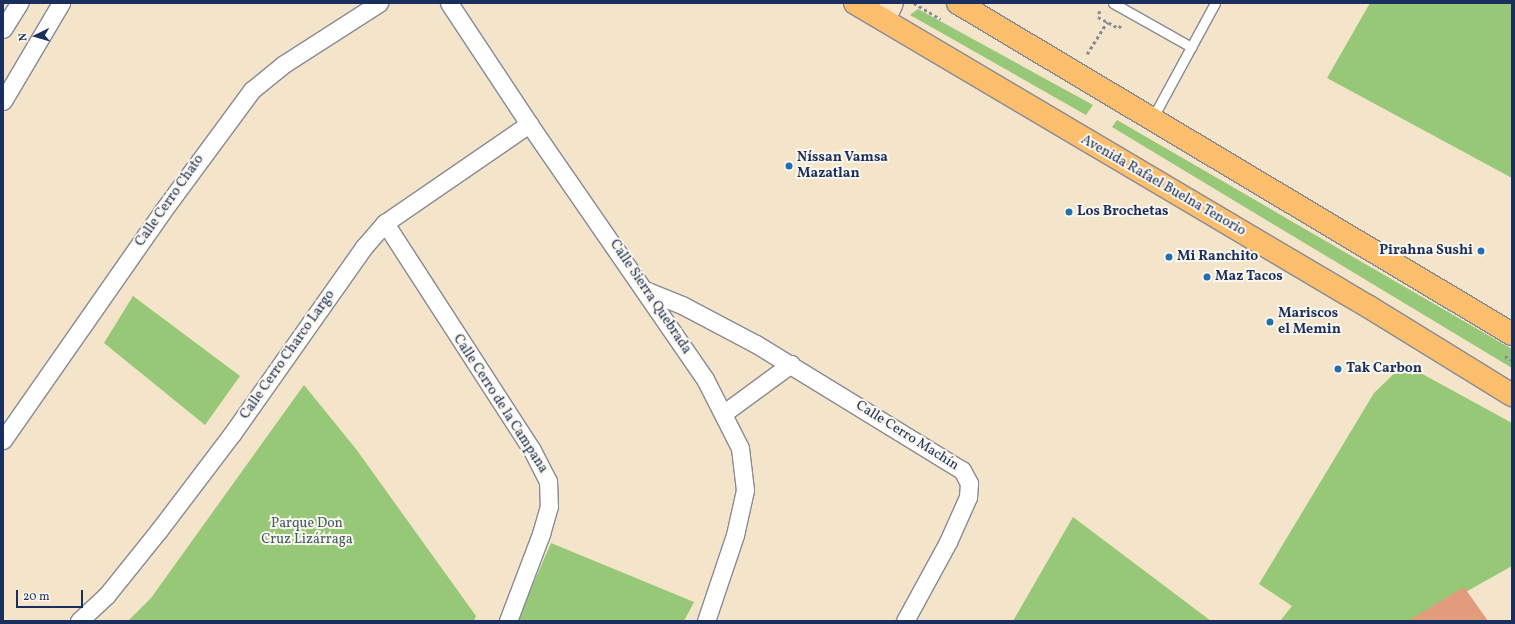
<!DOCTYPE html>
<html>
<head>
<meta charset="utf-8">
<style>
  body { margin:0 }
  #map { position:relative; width:1515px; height:624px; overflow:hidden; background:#f4e4ca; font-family:Vollkorn,serif }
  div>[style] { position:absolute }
  .green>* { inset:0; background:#97c877 }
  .building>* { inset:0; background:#e19c7e }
  .path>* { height:2.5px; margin-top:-1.25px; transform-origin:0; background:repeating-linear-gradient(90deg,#888a94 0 3px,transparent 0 6px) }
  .roads { filter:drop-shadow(1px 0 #888a94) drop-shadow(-1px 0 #888a94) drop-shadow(0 1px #888a94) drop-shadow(0 -1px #888a94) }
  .service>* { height:9px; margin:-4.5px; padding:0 4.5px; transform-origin:4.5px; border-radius:4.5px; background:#fff }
  .minor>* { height:17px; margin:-8.5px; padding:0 8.5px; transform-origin:8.5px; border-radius:8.5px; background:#fff }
  .secondary>* { height:22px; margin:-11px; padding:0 11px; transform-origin:11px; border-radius:11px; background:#fde5c5 }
  .primary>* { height:22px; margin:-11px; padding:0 11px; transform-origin:11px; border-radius:11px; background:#fabe6d }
  .dots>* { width:11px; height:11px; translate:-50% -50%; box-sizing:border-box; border:2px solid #fbf7ec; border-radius:50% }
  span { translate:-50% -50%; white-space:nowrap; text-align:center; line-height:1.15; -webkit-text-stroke:4px #fbf7ec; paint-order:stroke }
  .poi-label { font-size:14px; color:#1b2f5e; font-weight:700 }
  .left { translate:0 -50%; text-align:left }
  .right { translate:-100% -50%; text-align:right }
  .street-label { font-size:14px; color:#1b2f5e }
  .park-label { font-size:14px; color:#405d66 }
  .frame { position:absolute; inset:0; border:4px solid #1b2f5e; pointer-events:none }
  .north { position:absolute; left:16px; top:16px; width:40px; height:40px; -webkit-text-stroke:3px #fbf7ec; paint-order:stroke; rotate:265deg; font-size:11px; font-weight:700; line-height:16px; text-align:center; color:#1b2f5e }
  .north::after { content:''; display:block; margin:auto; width:14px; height:18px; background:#1b2f5e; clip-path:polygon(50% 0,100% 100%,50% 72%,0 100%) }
  .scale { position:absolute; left:16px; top:590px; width:67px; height:18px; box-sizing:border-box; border:2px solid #1b2f5e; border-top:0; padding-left:5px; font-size:12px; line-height:14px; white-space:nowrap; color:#1b2f5e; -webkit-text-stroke:3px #fbf7ec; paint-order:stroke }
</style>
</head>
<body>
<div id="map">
  <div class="green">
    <div style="clip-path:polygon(1370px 3px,1512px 3px,1512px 178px,1327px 78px)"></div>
    <div style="clip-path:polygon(918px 9px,1093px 105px,1086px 115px,910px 15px)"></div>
    <div style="clip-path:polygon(1117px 120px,1512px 349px,1512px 368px,1112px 127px)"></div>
    <div style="clip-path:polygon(133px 296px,240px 376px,205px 425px,104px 343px)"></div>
    <div style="clip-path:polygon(1404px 364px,1512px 423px,1512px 566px,1414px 621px,1280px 621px,1292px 606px,1259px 584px,1374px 393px)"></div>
    <div style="clip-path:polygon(304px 385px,356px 449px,476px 616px,474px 621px,128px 621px,151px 598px)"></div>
    <div style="clip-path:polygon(1073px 517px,1211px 621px,1013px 621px)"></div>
    <div style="clip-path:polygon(551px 543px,694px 602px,684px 621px,517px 621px)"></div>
  </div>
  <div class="building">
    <div style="clip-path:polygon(1464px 587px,1488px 621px,1408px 621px)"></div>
  </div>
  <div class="path">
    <div style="left:914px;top:3px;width:31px;rotate:31deg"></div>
    <div style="left:1100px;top:11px;width:6px;rotate:108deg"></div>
    <div style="left:1098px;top:17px;width:24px;rotate:28deg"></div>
    <div style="left:1119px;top:28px;width:4px;rotate:-63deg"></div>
    <div style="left:1087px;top:54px;width:38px;rotate:-58deg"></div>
    <div style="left:1505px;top:356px;width:8px;rotate:30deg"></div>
  </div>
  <div class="roads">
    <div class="service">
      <div style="left:1113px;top:3px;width:90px;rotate:29.4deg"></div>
      <div style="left:1152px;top:119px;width:132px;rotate:-61.5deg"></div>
    </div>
    <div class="minor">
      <div style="left:449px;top:3px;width:145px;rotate:56.5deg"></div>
      <div style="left:529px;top:124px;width:310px;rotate:55.4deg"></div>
      <div style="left:705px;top:379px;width:77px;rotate:63.1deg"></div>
      <div style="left:740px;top:448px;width:42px;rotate:83.2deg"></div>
      <div style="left:745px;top:490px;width:46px;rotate:102.5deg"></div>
      <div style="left:735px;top:535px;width:91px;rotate:108.6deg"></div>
      <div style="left:3px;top:29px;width:31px;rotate:-58deg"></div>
      <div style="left:3px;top:101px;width:114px;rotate:-59.4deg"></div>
      <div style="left:385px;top:223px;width:270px;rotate:57.1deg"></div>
      <div style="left:532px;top:450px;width:35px;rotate:63deg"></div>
      <div style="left:548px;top:481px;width:25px;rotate:88deg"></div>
      <div style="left:549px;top:506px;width:29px;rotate:106deg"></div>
      <div style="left:541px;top:534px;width:93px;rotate:110.8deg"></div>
      <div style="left:647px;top:291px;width:38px;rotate:22deg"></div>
      <div style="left:682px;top:305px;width:84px;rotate:27.8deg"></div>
      <div style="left:756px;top:344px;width:241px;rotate:31.5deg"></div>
      <div style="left:962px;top:470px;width:15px;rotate:62deg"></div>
      <div style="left:969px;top:483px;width:14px;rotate:94deg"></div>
      <div style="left:968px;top:497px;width:49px;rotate:114deg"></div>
      <div style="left:948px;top:542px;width:90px;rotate:118.6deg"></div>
      <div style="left:724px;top:413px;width:83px;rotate:-36.2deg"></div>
      <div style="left:3px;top:440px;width:278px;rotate:-55.1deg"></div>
      <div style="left:162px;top:212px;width:152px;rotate:-53.6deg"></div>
      <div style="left:252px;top:90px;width:41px;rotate:-39.1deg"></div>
      <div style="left:284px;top:64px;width:113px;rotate:-32.7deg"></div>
      <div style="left:79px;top:621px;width:37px;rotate:-43deg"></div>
      <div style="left:106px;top:596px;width:85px;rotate:-51.2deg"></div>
      <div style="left:159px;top:530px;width:121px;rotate:-52.8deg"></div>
      <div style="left:232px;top:434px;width:228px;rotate:-54.8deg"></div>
      <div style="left:363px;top:248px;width:33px;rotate:-49deg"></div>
      <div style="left:385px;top:223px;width:175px;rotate:-34.5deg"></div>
    </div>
    <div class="secondary">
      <div style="left:884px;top:20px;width:19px;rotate:-65deg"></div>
    </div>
    <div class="primary">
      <div style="left:855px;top:3px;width:597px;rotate:30.6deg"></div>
      <div style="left:1369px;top:307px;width:168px;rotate:31.6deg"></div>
      <div style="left:958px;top:3px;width:645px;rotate:30.86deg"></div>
    </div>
  </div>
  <div class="dots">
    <div style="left:789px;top:166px;background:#1f6fb2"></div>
    <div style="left:1069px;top:212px;background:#1f6fb2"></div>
    <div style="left:1481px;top:251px;background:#1f6fb2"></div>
    <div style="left:1169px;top:257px;background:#1f6fb2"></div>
    <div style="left:1207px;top:277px;background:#1f6fb2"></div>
    <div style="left:1270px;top:322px;background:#1f6fb2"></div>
    <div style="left:1338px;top:369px;background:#1f6fb2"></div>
  </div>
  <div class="poi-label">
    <span class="left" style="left:797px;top:166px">Níssan Vamsa<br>Mazatlan</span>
    <span class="left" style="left:1077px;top:212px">Los Brochetas</span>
    <span class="right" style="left:1473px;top:251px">Pirahna Sushi</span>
    <span class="left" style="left:1177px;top:257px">Mi Ranchito</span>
    <span class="left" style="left:1215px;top:277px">Maz Tacos</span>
    <span class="left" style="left:1278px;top:322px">Mariscos<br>el Memin</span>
    <span class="left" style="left:1346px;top:369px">Tak Carbon</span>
  </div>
  <div class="street-label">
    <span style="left:1163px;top:186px;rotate:30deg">Avenida Rafael Buelna Tenorio</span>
    <span style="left:170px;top:201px;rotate:-55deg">Calle Cerro Chato</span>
    <span style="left:650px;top:297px;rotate:56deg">Calle Sierra Quebrada</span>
    <span style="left:288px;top:355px;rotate:-55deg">Calle Cerro Charco Largo</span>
    <span style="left:500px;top:404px;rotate:57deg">Calle Cerro de la Campana</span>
    <span style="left:907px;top:436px;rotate:32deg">Calle Cerro Machín</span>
  </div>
  <div class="park-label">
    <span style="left:307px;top:532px">Parque Don<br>Cruz Lizárraga</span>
  </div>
  <div class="frame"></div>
  <div class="north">N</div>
  <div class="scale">20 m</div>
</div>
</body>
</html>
